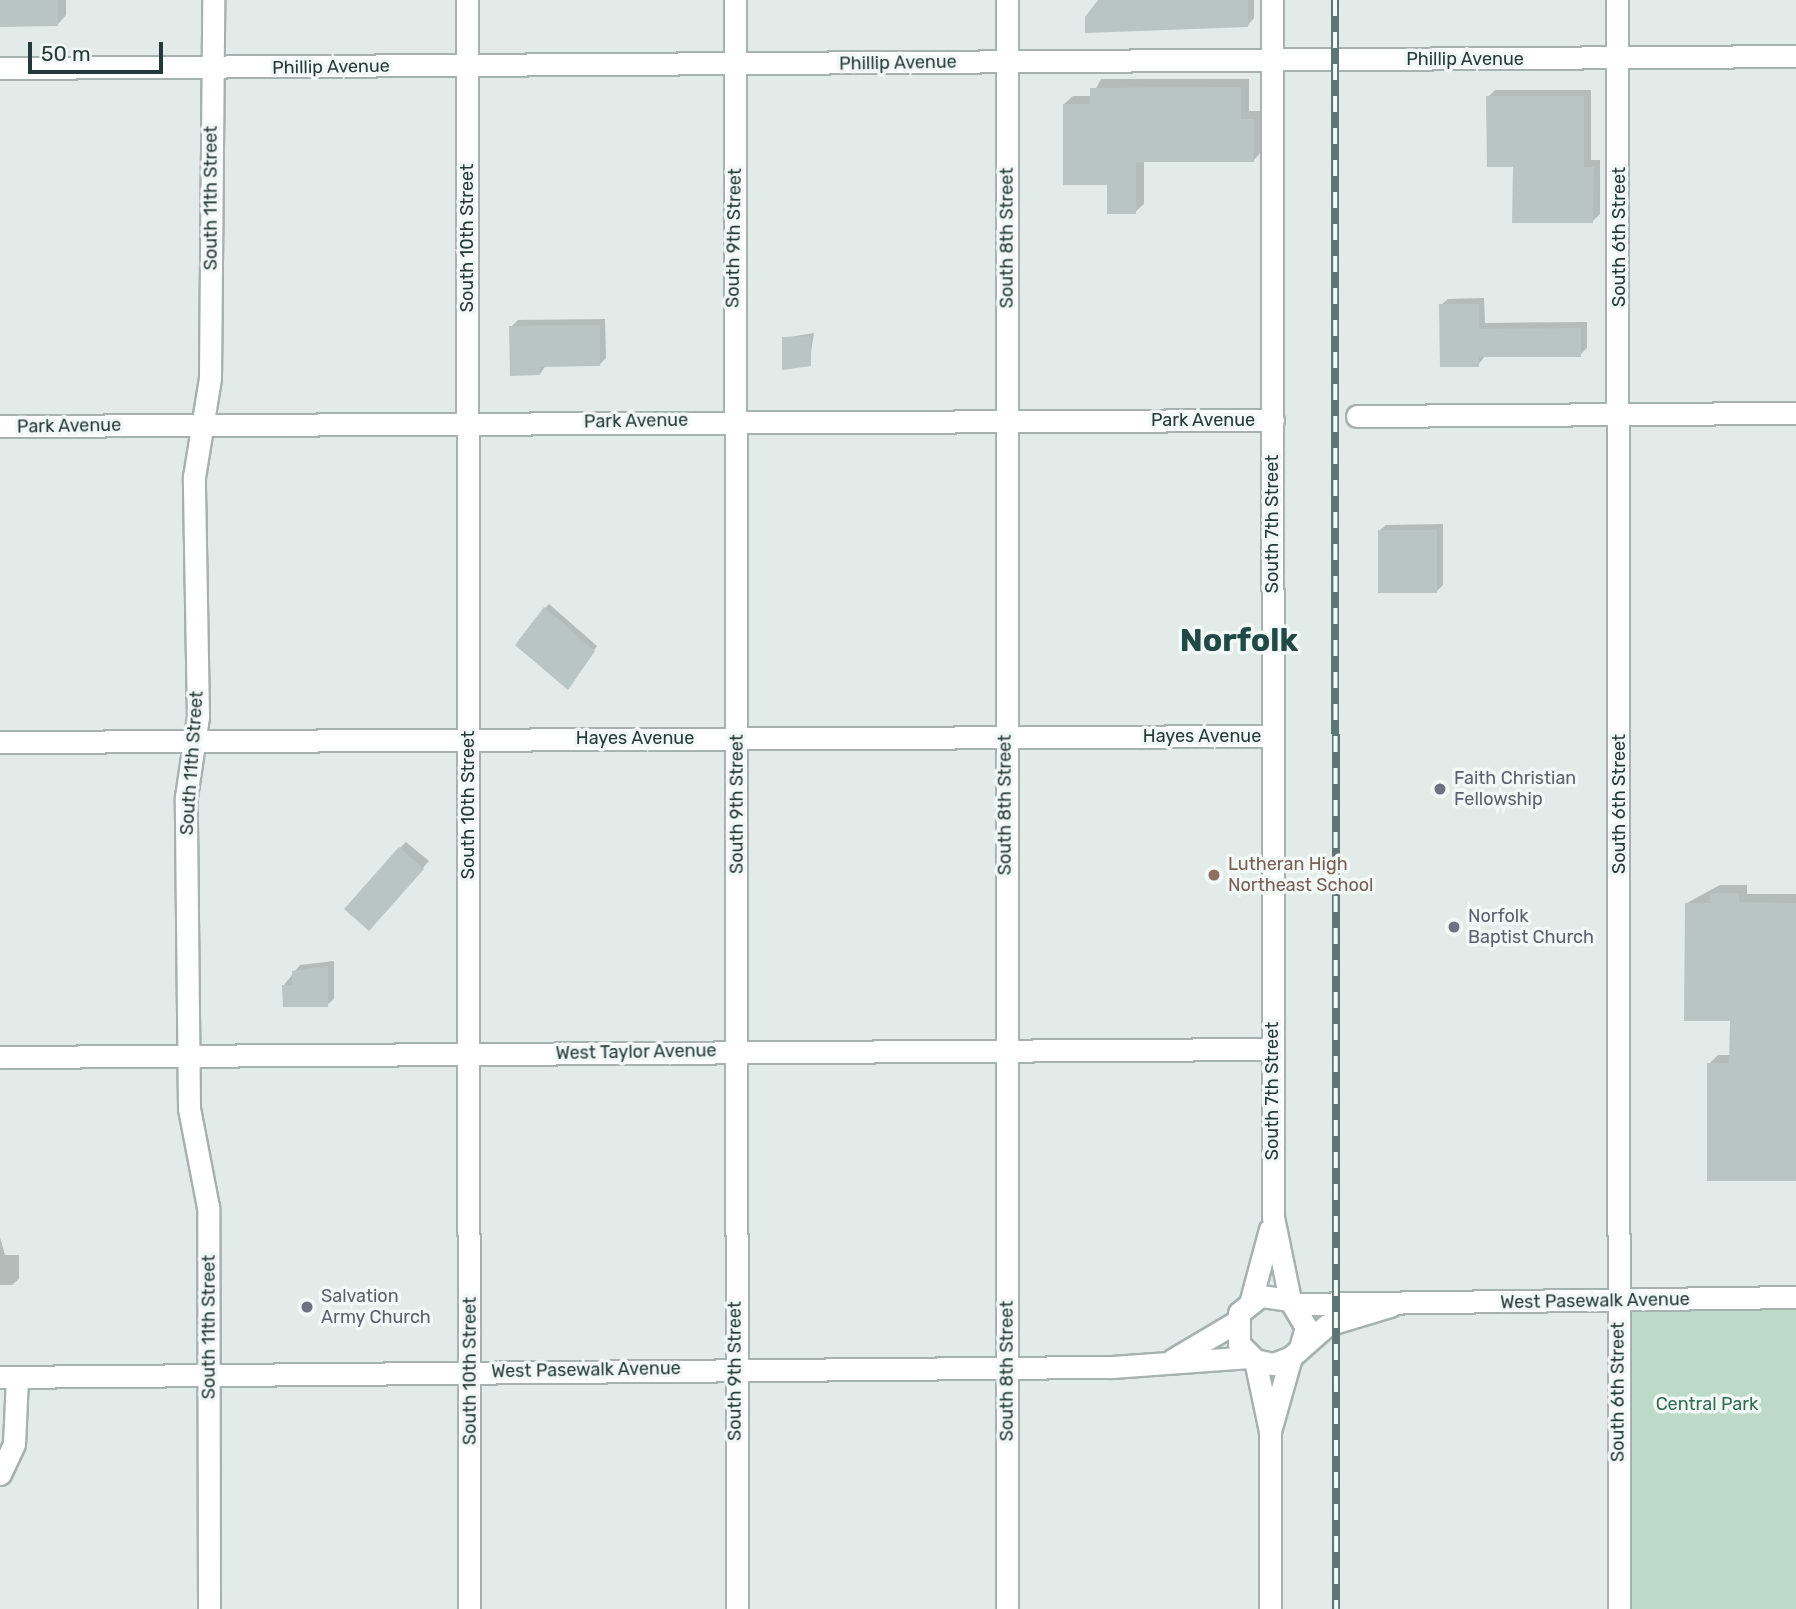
<!DOCTYPE html>
<html>
<head>
<meta charset="utf-8">
<style>
  body { margin:0 }
  #map { position:relative; width:1796px; height:1609px; overflow:hidden; background:#e2ebe8; font-family:Rubik,sans-serif }
  div>[style] { position:absolute }
  .green>* { inset:0; background:#bddac9 }
  .shadow>* { inset:0; background:#0003 }
  .building>* { inset:0; background:#b8c5c2 }
  .roads { filter:drop-shadow(2px 0 #a5b2b0) drop-shadow(-2px 0 #a5b2b0) drop-shadow(0 2px #a5b2b0) drop-shadow(0 -2px #a5b2b0) }
  .minor>* { height:21px; margin:-10.5px; padding:0 10.5px; transform-origin:10.5px; border-radius:10.5px; background:#fff }
  .rail>* { height:8px; margin-top:-4px; transform-origin:0; background:repeating-linear-gradient(90deg,#f2f8f6 0 16px,#5e7673 0 32px); box-sizing:border-box; border-block:2px solid #5e7673 }
  .dots>* { width:19px; height:19px; translate:-50% -50%; box-sizing:border-box; border:4px solid #f2f8f6; border-radius:50% }
  span { translate:-50% -50%; white-space:nowrap; text-align:center; line-height:1.15; -webkit-text-stroke:7px #f2f8f6; paint-order:stroke }
  .street-label { font-size:18px; color:#243a38 }
  .worship-label { font-size:18px; color:#5b616d }
  .left { translate:0 -50%; text-align:left }
  .education-label { font-size:18px; color:#785e54 }
  .park-label { font-size:18px; color:#316d52 }
  .town-label { font-size:32px; color:#214a47; font-weight:700 }
  .scale { position:absolute; left:28px; top:42px; width:135px; height:32px; box-sizing:border-box; border:4px solid #243a38; border-top:0; padding-left:9px; font-size:21px; line-height:24px; white-space:nowrap; color:#243a38; -webkit-text-stroke:5px #f2f8f6; paint-order:stroke }
</style>
</head>
<body>
<div id="map">
  <div class="green">
    <div style="clip-path:polygon(1796px 1297px,1796px 1609px,1619px 1609px,1618px 1301px)"></div>
  </div>
  <div class="shadow">
    <div style="clip-path:polygon(0 0,66px 0,66px 15px,58px 24px,0 25px)"></div>
    <div style="clip-path:polygon(1101px 0,1254px 0,1254px 18px,1248px 25px)"></div>
    <div style="clip-path:polygon(1101px 79px,1249px 79px,1249px 111px,1262px 111px,1262px 151px,1254px 160px,1144px 160px,1144px 204px,1135px 212px,1109px 183px,1064px 104px,1073px 96px,1092px 96px)"></div>
    <div style="clip-path:polygon(1495px 90px,1591px 90px,1591px 160px,1600px 160px,1600px 214px,1592px 222px,1514px 165px,1488px 97px)"></div>
    <div style="clip-path:polygon(1484px 298px,1485px 323px,1587px 322px,1587px 348px,1580px 355px,1485px 356px,1478px 365px,1441px 305px,1448px 299px)"></div>
    <div style="clip-path:polygon(605px 319px,606px 358px,599px 365px,546px 365px,540px 374px,511px 327px,518px 320px)"></div>
    <div style="clip-path:polygon(814px 333px,809px 365px,784px 369px,784px 338px)"></div>
    <div style="clip-path:polygon(1443px 524px,1443px 585px,1437px 591px,1379px 531px,1386px 525px)"></div>
    <div style="clip-path:polygon(549px 604px,597px 646px,571px 684px,545px 608px)"></div>
    <div style="clip-path:polygon(406px 842px,429px 861px,376px 922px,400px 848px)"></div>
    <div style="clip-path:polygon(1720px 885px,1747px 885px,1747px 894px,1796px 894px,1796px 1179px,1709px 1064px,1718px 1055px,1731px 1055px,1731px 1019px,1687px 903px)"></div>
    <div style="clip-path:polygon(334px 961px,334px 999px,327px 1005px,284px 985px,300px 965px)"></div>
    <div style="clip-path:polygon(0 1237px,5px 1255px,19px 1255px,19px 1279px,12px 1285px,0 1285px)"></div>
  </div>
  <div class="building">
    <div style="clip-path:polygon(0 0,58px 0,58px 26px,0 27px)"></div>
    <div style="clip-path:polygon(1098px 0,1248px 0,1248px 27px,1085px 33px,1085px 17px)"></div>
    <div style="clip-path:polygon(1241px 87px,1241px 119px,1254px 119px,1254px 162px,1136px 162px,1136px 214px,1107px 214px,1107px 185px,1063px 185px,1063px 104px,1090px 104px,1090px 88px)"></div>
    <div style="clip-path:polygon(1486px 96px,1584px 96px,1584px 167px,1594px 167px,1593px 223px,1512px 223px,1513px 167px,1487px 167px)"></div>
    <div style="clip-path:polygon(1439px 304px,1479px 304px,1479px 329px,1581px 328px,1581px 357px,1479px 357px,1479px 367px,1440px 367px)"></div>
    <div style="clip-path:polygon(600px 325px,600px 366px,540px 367px,540px 375px,510px 376px,509px 326px)"></div>
    <div style="clip-path:polygon(811px 336px,811px 366px,782px 370px,782px 337px)"></div>
    <div style="clip-path:polygon(1378px 530px,1437px 530px,1437px 593px,1378px 593px)"></div>
    <div style="clip-path:polygon(544px 607px,595px 651px,568px 690px,515px 645px)"></div>
    <div style="clip-path:polygon(399px 847px,424px 869px,369px 931px,344px 909px)"></div>
    <div style="clip-path:polygon(1710px 893px,1739px 893px,1739px 902px,1796px 903px,1796px 1181px,1707px 1181px,1707px 1063px,1729px 1063px,1730px 1021px,1684px 1021px,1685px 903px,1710px 903px)"></div>
    <div style="clip-path:polygon(328px 966px,328px 1007px,283px 1007px,282px 985px,292px 985px,292px 971px)"></div>
  </div>
  <div class="roads">
    <div class="minor">
      <div style="left:467px;top:0;width:1609px;rotate:89.93deg"></div>
      <div style="left:735px;top:0;width:1609px;rotate:89.93deg"></div>
      <div style="left:1272px;top:0;width:1217px;rotate:89.95deg"></div>
      <div style="left:1273px;top:1217px;width:85px;rotate:78.4deg"></div>
      <div style="left:1617px;top:0;width:1609px;rotate:89.93deg"></div>
      <div style="left:0;top:68px;width:1796px;rotate:-0.38deg"></div>
      <div style="left:1357px;top:416px;width:439px;rotate:-0.4deg"></div>
      <div style="left:0;top:426px;width:1273px;rotate:-0.27deg"></div>
      <div style="left:0;top:742px;width:1271px;rotate:-0.27deg"></div>
      <div style="left:0;top:1057px;width:1272px;rotate:-0.36deg"></div>
      <div style="left:1251px;top:1300px;width:73px;rotate:-75deg"></div>
      <div style="left:1295px;top:1304px;width:501px;rotate:-0.8deg"></div>
      <div style="left:1300px;top:1348px;width:22px;rotate:-74deg"></div>
      <div style="left:1306px;top:1327px;width:31px;rotate:-121deg"></div>
      <div style="left:1290px;top:1300px;width:30px;rotate:-172deg"></div>
      <div style="left:1260px;top:1296px;width:27px;rotate:141deg"></div>
      <div style="left:1239px;top:1313px;width:31px;rotate:90deg"></div>
      <div style="left:1239px;top:1344px;width:23px;rotate:45deg"></div>
      <div style="left:1255px;top:1360px;width:18px;rotate:13deg"></div>
      <div style="left:1273px;top:1364px;width:19px;rotate:-21deg"></div>
      <div style="left:1291px;top:1357px;width:48px;rotate:-41.6deg"></div>
      <div style="left:1327px;top:1325px;width:66px;rotate:-16.8deg"></div>
      <div style="left:1172px;top:1360px;width:74px;rotate:-30.7deg"></div>
      <div style="left:1255px;top:1360px;width:73px;rotate:78.1deg"></div>
      <div style="left:1270px;top:1431px;width:178px;rotate:90deg"></div>
      <div style="left:0;top:1377px;width:1112px;rotate:-0.52deg"></div>
      <div style="left:1112px;top:1367px;width:138px;rotate:-4.1deg"></div>
      <div style="left:1270px;top:1431px;width:77px;rotate:-74.2deg"></div>
      <div style="left:0;top:1474px;width:33px;rotate:-65deg"></div>
      <div style="left:14px;top:1444px;width:67px;rotate:-87.4deg"></div>
      <div style="left:209px;top:1609px;width:402px;rotate:-90.1deg"></div>
      <div style="left:208px;top:1207px;width:101px;rotate:-100.9deg"></div>
      <div style="left:189px;top:1108px;width:311px;rotate:-90.6deg"></div>
      <div style="left:186px;top:797px;width:81px;rotate:-81.5deg"></div>
      <div style="left:198px;top:717px;width:240px;rotate:-91deg"></div>
      <div style="left:194px;top:477px;width:100px;rotate:-80.8deg"></div>
      <div style="left:210px;top:378px;width:378px;rotate:-89.5deg"></div>
      <div style="left:1007px;top:1609px;width:1609px;rotate:-90deg"></div>
    </div>
  </div>
  <div class="rail">
    <div style="left:1335px;top:0;width:1609px;rotate:89.96deg"></div>
  </div>
  <div class="dots">
    <div style="left:1440px;top:789px;background:#6b7280"></div>
    <div style="left:1214px;top:875px;background:#8d6e63"></div>
    <div style="left:1454px;top:927px;background:#6b7280"></div>
    <div style="left:307px;top:1307px;background:#6b7280"></div>
  </div>
  <div class="street-label">
    <span style="left:1465px;top:59px">Phillip Avenue</span>
    <span style="left:898px;top:63px;rotate:-1deg">Phillip Avenue</span>
    <span style="left:331px;top:67px;rotate:-1deg">Phillip Avenue</span>
    <span style="left:211px;top:198px;rotate:-90deg">South 11th Street</span>
    <span style="left:1619px;top:237px;rotate:-90deg">South 6th Street</span>
    <span style="left:467px;top:238px;rotate:-90deg">South 10th Street</span>
    <span style="left:734px;top:238px;rotate:-89deg">South 9th Street</span>
    <span style="left:1007px;top:238px;rotate:-90deg">South 8th Street</span>
    <span style="left:1203px;top:420px">Park Avenue</span>
    <span style="left:636px;top:421px;rotate:-1deg">Park Avenue</span>
    <span style="left:69px;top:426px;rotate:-1deg">Park Avenue</span>
    <span style="left:1272px;top:524px;rotate:-90deg">South 7th Street</span>
    <span style="left:1202px;top:736px">Hayes Avenue</span>
    <span style="left:635px;top:738px">Hayes Avenue</span>
    <span style="left:192px;top:763px;rotate:-86deg">South 11th Street</span>
    <span style="left:737px;top:804px;rotate:-90deg">South 9th Street</span>
    <span style="left:1619px;top:804px;rotate:-90deg">South 6th Street</span>
    <span style="left:468px;top:805px;rotate:-90deg">South 10th Street</span>
    <span style="left:1005px;top:805px;rotate:-90deg">South 8th Street</span>
    <span style="left:636px;top:1052px;rotate:-1deg">West Taylor Avenue</span>
    <span style="left:1272px;top:1091px;rotate:-90deg">South 7th Street</span>
    <span style="left:1595px;top:1301px;rotate:-1deg">West Pasewalk Avenue</span>
    <span style="left:209px;top:1327px;rotate:-90deg">South 11th Street</span>
    <span style="left:586px;top:1370px;rotate:-1deg">West Pasewalk Avenue</span>
    <span style="left:470px;top:1371px;rotate:-90deg">South 10th Street</span>
    <span style="left:735px;top:1371px;rotate:-90deg">South 9th Street</span>
    <span style="left:1007px;top:1371px;rotate:-90deg">South 8th Street</span>
    <span style="left:1618px;top:1392px;rotate:-90deg">South 6th Street</span>
  </div>
  <div class="worship-label">
    <span class="left" style="left:1454px;top:789px">Faith Christian<br>Fellowship</span>
    <span class="left" style="left:1468px;top:927px">Norfolk<br>Baptist Church</span>
    <span class="left" style="left:321px;top:1307px">Salvation<br>Army Church</span>
  </div>
  <div class="education-label">
    <span class="left" style="left:1228px;top:875px">Lutheran High<br>Northeast School</span>
  </div>
  <div class="park-label">
    <span style="left:1707px;top:1404px">Central Park</span>
  </div>
  <div class="town-label">
    <span style="left:1239px;top:640px">Norfolk</span>
  </div>
  <div class="scale">50 m</div>
</div>
</body>
</html>
